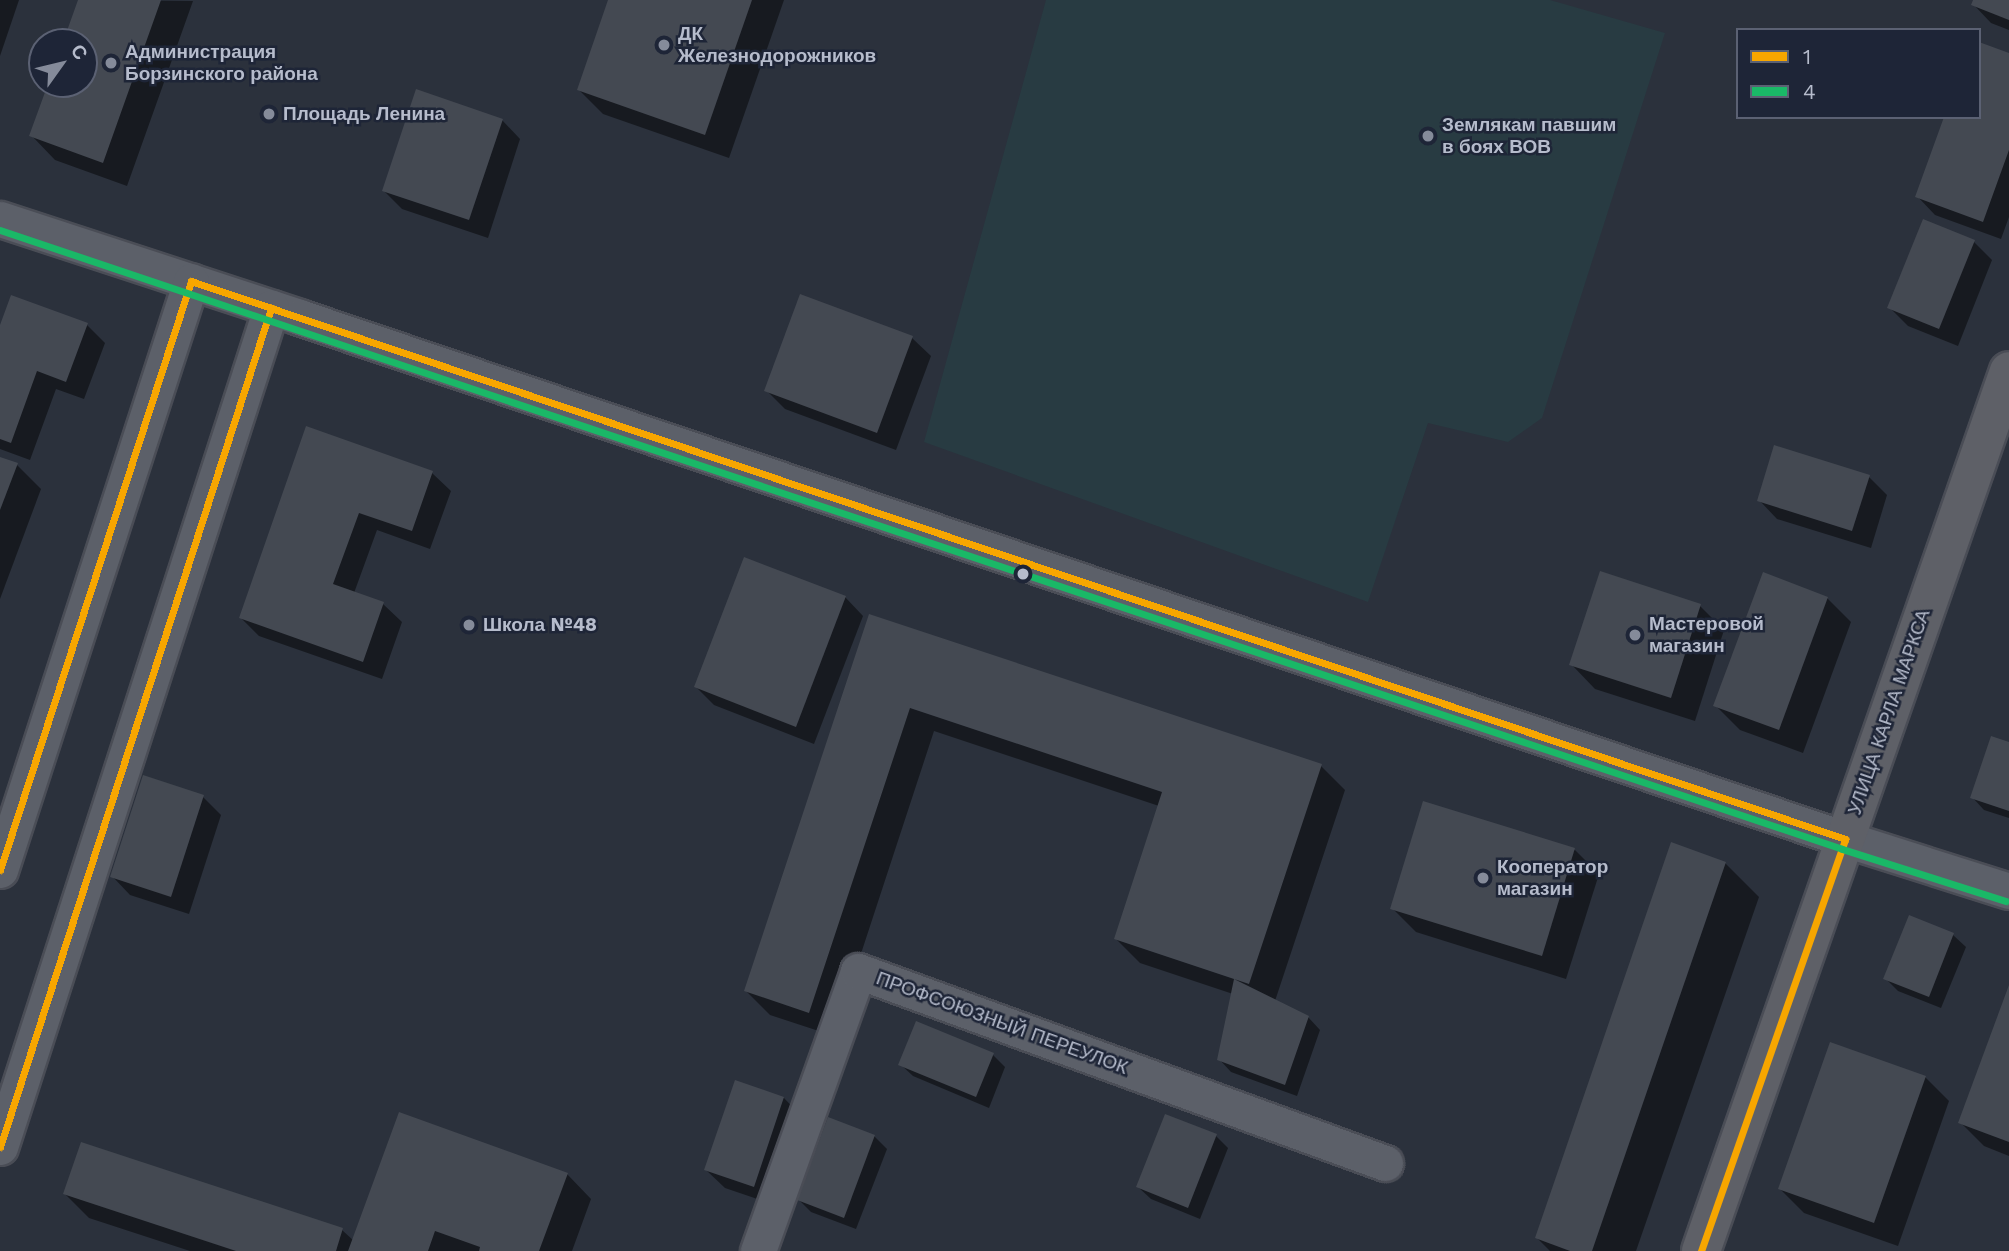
<!DOCTYPE html>
<html>
<head>
<meta charset="utf-8">
<style>
  body { margin:0 }
  #map { position:relative; width:2009px; height:1251px; overflow:hidden; background:#2b313c; font-family:"Work Sans",sans-serif }
  div>[style] { position:absolute }
  .green>* { inset:0; background:#283b42 }
  .shadow>* { inset:0; background:#0007 }
  .building>* { inset:0; background:#444952 }
  .roads { filter:drop-shadow(2px 0 #4a4d56) drop-shadow(-2px 0 #4a4d56) drop-shadow(0 2px #4a4d56) drop-shadow(0 -2px #4a4d56) }
  .minor>* { height:35px; margin:-17.5px; padding:0 17.5px; transform-origin:17.5px; border-radius:17.5px; background:#5c6069 }
  .trunk>* { height:38px; margin:-19px; padding:0 19px; transform-origin:19px; border-radius:19px; background:#5e6067 }
  .bus-1>* { height:7px; margin:-3.5px; padding:0 3.5px; transform-origin:3.5px; border-radius:3.5px; background:#f7a600 }
  .bus-2>* { height:7px; margin:-3.5px; padding:0 3.5px; transform-origin:3.5px; border-radius:3.5px; background:#1ab867 }
  .dots>* { width:19px; height:19px; translate:-50% -50%; box-sizing:border-box; border:4px solid #1e2537; border-radius:50% }
  span { translate:-50% -50%; white-space:nowrap; text-align:center; line-height:1.15; -webkit-text-stroke:5px #1e2537; paint-order:stroke }
  .poi-label { font-size:19px; color:#b6bccc; font-weight:700 }
  .left { translate:0 -50%; text-align:left }
  .street-label { font-size:19px; color:#b6bccc }
  .legend { position:absolute; left:1736px; top:28px; width:245px; height:91px; box-sizing:border-box; background:#1e2537; border:2px solid #5b6173; margin:0; padding:9px 12px; list-style:none; font-size:21px; color:#b6bccc }
  .legend li { display:flex; align-items:center; gap:14px; height:35px }
  .legend b { width:35px; border:2px solid #5b6173 }
  .north { position:absolute; left:28px; top:28px; width:70px; height:70px; box-sizing:border-box; background:#1e2537; border:2px solid #5b6173; border-radius:50%; rotate:56deg; font-size:19px; font-weight:700; line-height:28px; text-align:center; color:#b6bccc }
  .north::after { content:''; display:block; margin:auto; width:24px; height:32px; background:#858b9a; clip-path:polygon(50% 0,100% 100%,50% 72%,0 100%) }
</style>
</head>
<body>
<div id="map">
  <div class="green">
    <div style="clip-path:polygon(1046px 0,1550px 0,1665px 33px,1542px 418px,1508px 442px,1428px 423px,1368px 602px,924px 442px)"></div>
  </div>
  <div class="shadow">
    <div style="clip-path:polygon(0 0,19px 0,0 56px)"></div>
    <div style="clip-path:polygon(80px 0,193px 1px,127px 186px,55px 160px,31px 135px,50px 84px,84px 84px,84px 42px,65px 42px)"></div>
    <div style="clip-path:polygon(610px 0,784px 0,729px 158px,603px 114px,579px 90px)"></div>
    <div style="clip-path:polygon(1974px 0,2009px 0,2009px 30px,1991px 23px,1973px 4px)"></div>
    <div style="clip-path:polygon(2009px 55px,2009px 217px,2001px 239px,1935px 215px,1917px 196px,1979px 117px)"></div>
    <div style="clip-path:polygon(502px 120px,520px 139px,488px 238px,402px 209px,384px 191px)"></div>
    <div style="clip-path:polygon(1974px 242px,1992px 260px,1958px 346px,1908px 326px,1889px 307px)"></div>
    <div style="clip-path:polygon(801px 296px,912px 338px,931px 356px,896px 450px,785px 409px,766px 390px)"></div>
    <div style="clip-path:polygon(87px 325px,105px 343px,84px 399px,56px 389px,30px 460px,0 449px,0 330px)"></div>
    <div style="clip-path:polygon(307px 428px,432px 473px,451px 491px,430px 549px,377px 530px,354px 593px,383px 604px,402px 622px,382px 679px,259px 636px,241px 618px)"></div>
    <div style="clip-path:polygon(0 459px,17px 465px,41px 489px,0 599px)"></div>
    <div style="clip-path:polygon(1869px 477px,1887px 495px,1871px 548px,1777px 519px,1759px 500px)"></div>
    <div style="clip-path:polygon(845px 597px,863px 616px,814px 744px,714px 705px,696px 687px)"></div>
    <div style="clip-path:polygon(1827px 598px,1851px 622px,1803px 753px,1740px 730px,1715px 705px)"></div>
    <div style="clip-path:polygon(1700px 606px,1724px 630px,1695px 721px,1595px 689px,1571px 664px)"></div>
    <div style="clip-path:polygon(870px 616px,1321px 766px,1345px 790px,1275px 1001px,1308px 1017px,1320px 1030px,1297px 1096px,1231px 1072px,1219px 1059px,1233px 994px,1140px 963px,1116px 939px,1159px 806px,934px 731px,834px 1036px,770px 1015px,746px 991px)"></div>
    <div style="clip-path:polygon(2009px 744px,2009px 818px,1984px 810px,1972px 797px)"></div>
    <div style="clip-path:polygon(203px 797px,221px 815px,189px 914px,130px 895px,112px 876px)"></div>
    <div style="clip-path:polygon(1575px 850px,1599px 874px,1566px 979px,1416px 932px,1392px 908px)"></div>
    <div style="clip-path:polygon(1725px 863px,1759px 897px,1636px 1251px,1550px 1251px,1537px 1238px)"></div>
    <div style="clip-path:polygon(1910px 917px,1953px 935px,1966px 947px,1941px 1008px,1898px 991px,1885px 978px)"></div>
    <div style="clip-path:polygon(2009px 989px,2009px 1156px,1984px 1146px,1960px 1122px)"></div>
    <div style="clip-path:polygon(993px 1055px,1005px 1067px,989px 1108px,913px 1076px,900px 1064px)"></div>
    <div style="clip-path:polygon(1925px 1077px,1949px 1101px,1898px 1246px,1804px 1213px,1780px 1189px)"></div>
    <div style="clip-path:polygon(736px 1082px,784px 1098px,802px 1117px,772px 1204px,725px 1188px,706px 1170px)"></div>
    <div style="clip-path:polygon(874px 1136px,887px 1149px,856px 1229px,811px 1212px,799px 1200px)"></div>
    <div style="clip-path:polygon(1216px 1136px,1228px 1148px,1200px 1219px,1151px 1199px,1138px 1187px)"></div>
    <div style="clip-path:polygon(567px 1174px,591px 1199px,572px 1251px,190px 1251px,89px 1218px,65px 1194px,342px 1230px,354px 1241px)"></div>
  </div>
  <div class="building">
    <div style="clip-path:polygon(78px 0,161px 0,103px 163px,29px 136px,48px 84px,84px 84px,84px 42px,63px 42px)"></div>
    <div style="clip-path:polygon(608px 0,752px 0,705px 135px,577px 90px)"></div>
    <div style="clip-path:polygon(1973px 0,2009px 0,2009px 20px,1971px 5px)"></div>
    <div style="clip-path:polygon(1979px 42px,2009px 53px,2009px 150px,1983px 222px,1915px 197px,1944px 117px,1979px 117px)"></div>
    <div style="clip-path:polygon(416px 89px,503px 119px,469px 220px,382px 191px)"></div>
    <div style="clip-path:polygon(1923px 219px,1975px 240px,1939px 329px,1887px 308px)"></div>
    <div style="clip-path:polygon(800px 294px,913px 336px,877px 433px,764px 391px)"></div>
    <div style="clip-path:polygon(11px 295px,88px 323px,66px 382px,37px 371px,11px 443px,0 439px,0 325px)"></div>
    <div style="clip-path:polygon(306px 426px,433px 471px,412px 531px,359px 513px,333px 584px,384px 602px,363px 662px,239px 618px)"></div>
    <div style="clip-path:polygon(1774px 445px,1870px 475px,1852px 531px,1757px 501px)"></div>
    <div style="clip-path:polygon(0 457px,18px 463px,0 510px)"></div>
    <div style="clip-path:polygon(744px 557px,846px 596px,796px 727px,694px 687px)"></div>
    <div style="clip-path:polygon(1600px 571px,1701px 604px,1671px 698px,1569px 665px)"></div>
    <div style="clip-path:polygon(1763px 572px,1828px 597px,1779px 730px,1713px 706px)"></div>
    <div style="clip-path:polygon(869px 614px,1322px 764px,1249px 984px,1234px 979px,1309px 1016px,1285px 1085px,1217px 1060px,1234px 979px,1114px 939px,1162px 792px,910px 708px,809px 1013px,744px 991px)"></div>
    <div style="clip-path:polygon(1991px 736px,2009px 742px,2009px 811px,1970px 798px)"></div>
    <div style="clip-path:polygon(143px 775px,204px 795px,171px 897px,110px 877px)"></div>
    <div style="clip-path:polygon(1423px 801px,1575px 848px,1542px 956px,1390px 909px)"></div>
    <div style="clip-path:polygon(1671px 842px,1726px 862px,1592px 1251px,1570px 1251px,1535px 1238px)"></div>
    <div style="clip-path:polygon(1909px 915px,1954px 933px,1929px 997px,1883px 979px)"></div>
    <div style="clip-path:polygon(2009px 985px,2009px 1142px,1958px 1123px)"></div>
    <div style="clip-path:polygon(916px 1021px,994px 1053px,976px 1097px,898px 1065px)"></div>
    <div style="clip-path:polygon(1830px 1042px,1926px 1076px,1874px 1223px,1778px 1189px)"></div>
    <div style="clip-path:polygon(735px 1080px,784px 1097px,754px 1187px,704px 1170px)"></div>
    <div style="clip-path:polygon(399px 1112px,568px 1173px,539px 1251px,479px 1251px,480px 1247px,435px 1231px,428px 1251px,348px 1251px)"></div>
    <div style="clip-path:polygon(1165px 1114px,1217px 1134px,1188px 1208px,1136px 1187px)"></div>
    <div style="clip-path:polygon(828px 1117px,875px 1135px,844px 1218px,797px 1200px)"></div>
    <div style="clip-path:polygon(81px 1142px,343px 1228px,336px 1251px,236px 1251px,63px 1194px)"></div>
  </div>
  <div class="roads">
    <div class="minor">
      <div style="left:0;top:219px;width:315px;rotate:18.1deg"></div>
      <div style="left:299px;top:317px;width:1632px;rotate:18.66deg"></div>
      <div style="left:1845px;top:839px;width:172px;rotate:17.6deg"></div>
      <div style="left:0;top:870px;width:619px;rotate:-72.03deg"></div>
      <div style="left:0;top:1147px;width:882px;rotate:-72.1deg"></div>
      <div style="left:758px;top:1251px;width:297px;rotate:-70.3deg"></div>
      <div style="left:858px;top:971px;width:561px;rotate:20.02deg"></div>
    </div>
    <div class="trunk">
      <div style="left:1701px;top:1251px;width:932px;rotate:-70.71deg"></div>
    </div>
  </div>
  <div class="bus-1">
    <div style="left:0;top:870px;width:619px;rotate:-72.03deg"></div>
    <div style="left:191px;top:281px;width:1746px;rotate:18.64deg"></div>
    <div style="left:0;top:1147px;width:882px;rotate:-72.1deg"></div>
    <div style="left:1701px;top:1251px;width:436px;rotate:-70.7deg"></div>
  </div>
  <div class="bus-2">
    <div style="left:0;top:230px;width:1943px;rotate:18.57deg"></div>
    <div style="left:1842px;top:849px;width:172px;rotate:17.6deg"></div>
  </div>
  <div class="dots">
    <div style="left:664px;top:45px;background:#858b9a"></div>
    <div style="left:111px;top:63px;background:#858b9a"></div>
    <div style="left:269px;top:114px;background:#858b9a"></div>
    <div style="left:1428px;top:136px;background:#858b9a"></div>
    <div style="left:1023px;top:574px;background:#b6bccc"></div>
    <div style="left:469px;top:625px;background:#858b9a"></div>
    <div style="left:1635px;top:635px;background:#858b9a"></div>
    <div style="left:1483px;top:878px;background:#858b9a"></div>
  </div>
  <div class="poi-label">
    <span class="left" style="left:678px;top:45px">ДК<br>Железнодорожников</span>
    <span class="left" style="left:125px;top:63px">Администрация<br>Борзинского района</span>
    <span class="left" style="left:283px;top:114px">Площадь Ленина</span>
    <span class="left" style="left:1442px;top:136px">Землякам павшим<br>в боях ВОВ</span>
    <span class="left" style="left:1649px;top:635px">Мастеровой<br>магазин</span>
    <span class="left" style="left:483px;top:625px">Школа №48</span>
    <span class="left" style="left:1497px;top:878px">Кооператор<br>магазин</span>
  </div>
  <div class="street-label">
    <span style="left:1889px;top:712px;rotate:-71deg">УЛИЦА КАРЛА МАРКСА</span>
    <span style="left:1002px;top:1023px;rotate:20deg">ПРОФСОЮЗНЫЙ ПЕРЕУЛОК</span>
  </div>
  <ul class="legend">
  <li><b style="height:9px;background:#f7a600"></b>1</li>
  <li><b style="height:9px;background:#1ab867"></b>4</li>
  </ul>
  <div class="north">С</div>
</div>
</body>
</html>
